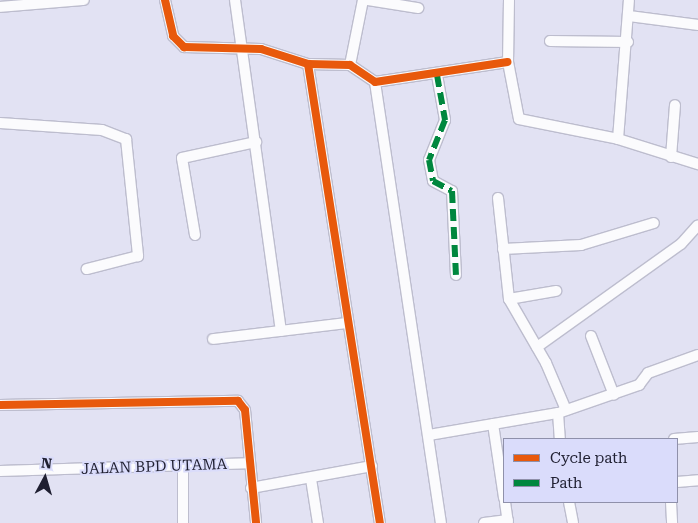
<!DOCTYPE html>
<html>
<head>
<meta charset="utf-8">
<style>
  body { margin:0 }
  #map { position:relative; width:698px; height:523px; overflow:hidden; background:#e2e2f3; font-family:"Roboto Serif",serif }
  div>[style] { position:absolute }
  .roads { filter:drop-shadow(1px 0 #bdbdce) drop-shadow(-1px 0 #bdbdce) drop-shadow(0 1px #bdbdce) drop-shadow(0 -1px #bdbdce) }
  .minor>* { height:10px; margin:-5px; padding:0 5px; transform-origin:5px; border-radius:5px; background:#fbfbfd }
  .quiet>* { height:6px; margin-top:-3px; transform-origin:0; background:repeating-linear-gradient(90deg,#00873e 0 12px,transparent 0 18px) }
  .cycleway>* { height:8px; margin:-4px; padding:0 4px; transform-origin:4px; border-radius:4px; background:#e8590c }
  span { translate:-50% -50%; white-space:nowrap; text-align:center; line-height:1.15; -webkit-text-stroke:4px #dadcfb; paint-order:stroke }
  .street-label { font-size:15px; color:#1f1f31 }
  .legend { position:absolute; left:503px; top:438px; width:175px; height:65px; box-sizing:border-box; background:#dadcfb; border:1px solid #8f90aa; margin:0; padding:6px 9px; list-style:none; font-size:15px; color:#1f1f31 }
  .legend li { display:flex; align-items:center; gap:10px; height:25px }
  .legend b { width:25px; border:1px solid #8f90aa }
  .north { position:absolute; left:20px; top:453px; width:50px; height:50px; -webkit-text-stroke:4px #dadcfb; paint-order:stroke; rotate:6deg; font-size:14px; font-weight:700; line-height:20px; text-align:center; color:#1f1f31 }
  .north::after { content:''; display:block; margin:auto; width:18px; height:22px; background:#1f1f31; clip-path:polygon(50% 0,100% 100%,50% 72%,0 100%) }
</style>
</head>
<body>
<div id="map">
  <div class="roads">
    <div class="minor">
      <div style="left:165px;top:0;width:37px;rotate:77deg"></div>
      <div style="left:173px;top:36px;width:16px;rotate:45deg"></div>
      <div style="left:184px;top:47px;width:77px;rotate:1.5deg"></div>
      <div style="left:261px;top:49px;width:49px;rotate:17.7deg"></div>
      <div style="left:308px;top:64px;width:42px;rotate:1.4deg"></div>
      <div style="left:350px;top:65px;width:30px;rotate:34deg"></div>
      <div style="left:375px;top:82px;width:134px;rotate:-8.6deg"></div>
      <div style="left:235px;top:0;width:334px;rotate:82.1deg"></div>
      <div style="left:368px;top:0;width:51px;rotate:9.1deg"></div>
      <div style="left:509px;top:0;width:62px;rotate:90.9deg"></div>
      <div style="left:508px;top:62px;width:58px;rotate:79.1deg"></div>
      <div style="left:519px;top:119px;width:101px;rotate:11.4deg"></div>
      <div style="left:618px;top:139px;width:84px;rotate:17.4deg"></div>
      <div style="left:0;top:7px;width:84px;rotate:-4.8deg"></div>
      <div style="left:629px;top:16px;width:70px;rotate:7.4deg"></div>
      <div style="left:550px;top:41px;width:78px;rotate:0.7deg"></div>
      <div style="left:308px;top:64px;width:465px;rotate:81.1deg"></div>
      <div style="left:350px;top:65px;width:66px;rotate:-78.7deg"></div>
      <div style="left:437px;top:75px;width:46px;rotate:79.9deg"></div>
      <div style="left:445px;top:120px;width:43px;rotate:111.8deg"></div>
      <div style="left:429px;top:160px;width:21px;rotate:79deg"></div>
      <div style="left:433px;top:181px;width:21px;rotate:28deg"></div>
      <div style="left:452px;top:191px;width:84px;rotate:87.3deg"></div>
      <div style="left:375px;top:82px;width:446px;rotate:81.5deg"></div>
      <div style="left:0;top:123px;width:102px;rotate:3.9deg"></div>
      <div style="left:102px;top:130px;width:26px;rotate:21deg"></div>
      <div style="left:126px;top:139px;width:118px;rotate:84.1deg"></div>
      <div style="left:138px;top:256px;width:53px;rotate:165.7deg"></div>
      <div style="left:618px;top:139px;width:139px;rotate:-85.5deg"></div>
      <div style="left:671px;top:157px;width:52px;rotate:-85.6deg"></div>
      <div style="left:498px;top:198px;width:102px;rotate:83.8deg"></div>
      <div style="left:509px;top:299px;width:74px;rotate:60deg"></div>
      <div style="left:546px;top:363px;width:51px;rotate:66.9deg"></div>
      <div style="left:195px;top:235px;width:78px;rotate:-99.6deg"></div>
      <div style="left:182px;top:158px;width:76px;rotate:-12.2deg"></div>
      <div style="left:503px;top:249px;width:78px;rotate:-2.9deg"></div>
      <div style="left:581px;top:245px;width:76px;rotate:-16.8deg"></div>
      <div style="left:509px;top:299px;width:48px;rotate:-9.7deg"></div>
      <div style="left:591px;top:336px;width:63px;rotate:68.7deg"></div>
      <div style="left:213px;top:339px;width:136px;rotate:-6.8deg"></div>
      <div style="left:537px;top:347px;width:177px;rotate:-35.6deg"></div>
      <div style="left:681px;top:244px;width:25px;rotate:-48deg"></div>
      <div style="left:0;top:405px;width:238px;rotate:-1deg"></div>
      <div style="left:238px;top:401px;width:11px;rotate:52deg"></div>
      <div style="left:245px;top:410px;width:114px;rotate:84.4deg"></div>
      <div style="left:561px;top:412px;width:83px;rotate:-19.1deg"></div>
      <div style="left:639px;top:385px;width:15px;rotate:-53deg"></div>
      <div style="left:648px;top:373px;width:53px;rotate:-19.8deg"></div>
      <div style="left:493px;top:424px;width:75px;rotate:81.5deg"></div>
      <div style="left:429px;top:435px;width:131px;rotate:-9.7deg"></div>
      <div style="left:558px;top:413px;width:26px;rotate:86deg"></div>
      <div style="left:674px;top:439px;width:24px;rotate:-5deg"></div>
      <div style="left:183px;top:467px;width:56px;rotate:90deg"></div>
      <div style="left:0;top:471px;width:248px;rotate:-1.8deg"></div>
      <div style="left:311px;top:479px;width:45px;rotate:81deg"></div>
      <div style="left:677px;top:482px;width:21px;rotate:-5deg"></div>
      <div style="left:251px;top:488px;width:123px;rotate:-10.3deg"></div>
      <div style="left:505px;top:502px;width:21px;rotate:82deg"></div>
      <div style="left:569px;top:502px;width:21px;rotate:79deg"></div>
      <div style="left:671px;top:502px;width:21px;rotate:87deg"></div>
      <div style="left:484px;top:523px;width:24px;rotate:-7deg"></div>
    </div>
  </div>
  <div class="quiet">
    <div style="left:437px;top:75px;width:46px;rotate:79.9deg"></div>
    <div style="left:445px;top:120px;width:43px;rotate:111.8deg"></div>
    <div style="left:429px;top:160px;width:21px;rotate:79deg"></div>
    <div style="left:433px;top:181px;width:21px;rotate:28deg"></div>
    <div style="left:452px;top:191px;width:84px;rotate:87.3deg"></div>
  </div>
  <div class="cycleway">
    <div style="left:165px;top:0;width:37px;rotate:77deg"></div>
    <div style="left:173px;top:36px;width:16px;rotate:45deg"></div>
    <div style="left:184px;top:47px;width:77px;rotate:1.5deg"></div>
    <div style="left:261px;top:49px;width:49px;rotate:17.7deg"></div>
    <div style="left:308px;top:64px;width:42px;rotate:1.4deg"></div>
    <div style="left:350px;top:65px;width:30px;rotate:34deg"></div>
    <div style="left:375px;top:82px;width:134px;rotate:-8.6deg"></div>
    <div style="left:308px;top:64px;width:465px;rotate:81.1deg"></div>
    <div style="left:0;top:405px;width:238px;rotate:-1deg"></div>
    <div style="left:238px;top:401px;width:11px;rotate:52deg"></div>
    <div style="left:245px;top:410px;width:114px;rotate:84.4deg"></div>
  </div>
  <div class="street-label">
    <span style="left:154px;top:467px;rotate:-2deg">JALAN BPD UTAMA</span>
  </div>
  <ul class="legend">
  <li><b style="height:6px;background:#e8590c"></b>Cycle path</li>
  <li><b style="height:6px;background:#00873e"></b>Path</li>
  </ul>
  <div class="north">N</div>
</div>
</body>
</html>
